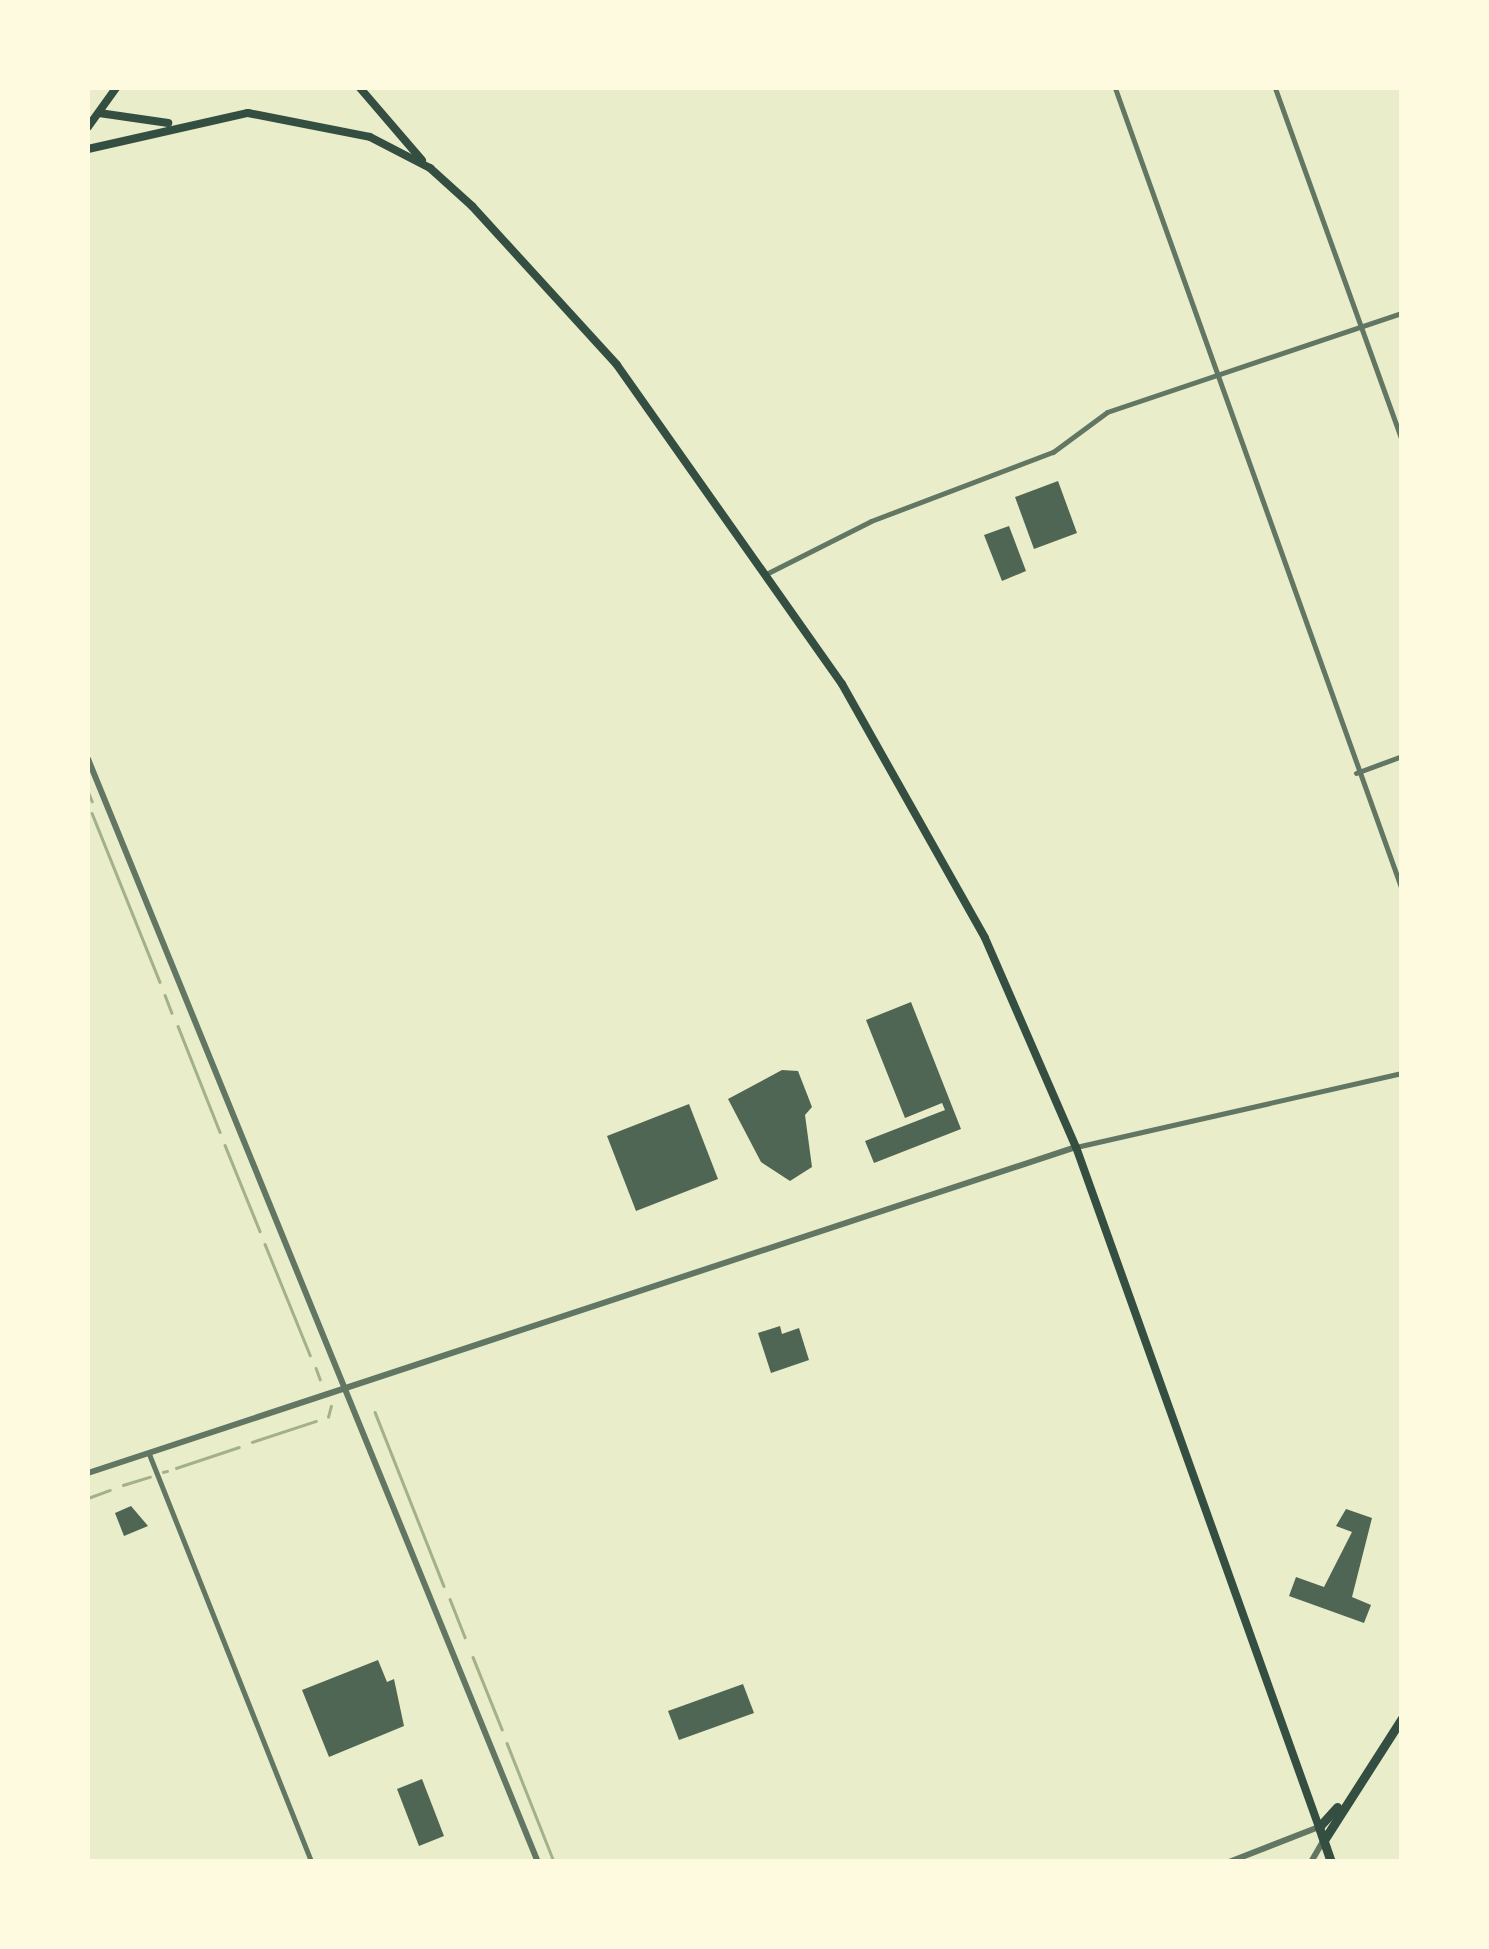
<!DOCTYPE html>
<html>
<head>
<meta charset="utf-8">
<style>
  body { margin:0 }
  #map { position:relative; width:1489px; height:1949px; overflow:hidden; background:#e9edc9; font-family:"Nunito Sans",sans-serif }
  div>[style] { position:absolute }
  .stream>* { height:2.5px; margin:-1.25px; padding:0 1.25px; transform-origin:1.25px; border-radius:1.25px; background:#a3b18a }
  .building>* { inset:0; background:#4f6655 }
  .minor>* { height:5px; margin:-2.5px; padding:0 2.5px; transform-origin:2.5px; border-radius:2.5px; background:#617663 }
  .tertiary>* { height:6px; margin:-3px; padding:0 3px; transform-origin:3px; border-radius:3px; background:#617663 }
  .secondary>* { height:8px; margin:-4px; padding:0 4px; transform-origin:4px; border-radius:4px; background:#344e41 }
  .primary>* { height:9px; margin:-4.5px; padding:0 4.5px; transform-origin:4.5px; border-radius:4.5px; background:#344e41 }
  span { translate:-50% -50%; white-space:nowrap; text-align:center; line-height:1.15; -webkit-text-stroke:8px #fefae0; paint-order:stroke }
  .frame { position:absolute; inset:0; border:90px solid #fefae0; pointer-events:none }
</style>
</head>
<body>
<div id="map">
  <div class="stream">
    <div style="left:88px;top:791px;width:11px;rotate:68deg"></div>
    <div style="left:92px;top:813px;width:182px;rotate:68.1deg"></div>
    <div style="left:165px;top:995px;width:19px;rotate:69deg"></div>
    <div style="left:178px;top:1026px;width:114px;rotate:68.4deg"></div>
    <div style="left:225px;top:1145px;width:93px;rotate:67.9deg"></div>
    <div style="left:265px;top:1244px;width:120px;rotate:67.9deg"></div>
    <div style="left:316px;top:1368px;width:12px;rotate:70deg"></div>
    <div style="left:375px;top:1412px;width:187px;rotate:68.4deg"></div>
    <div style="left:328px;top:1417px;width:11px;rotate:-75deg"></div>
    <div style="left:252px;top:1442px;width:67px;rotate:-18.2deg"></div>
    <div style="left:176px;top:1468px;width:66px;rotate:-18.4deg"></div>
    <div style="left:163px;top:1472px;width:4px;rotate:-14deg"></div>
    <div style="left:123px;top:1485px;width:28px;rotate:-17deg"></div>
    <div style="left:88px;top:1498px;width:23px;rotate:-20deg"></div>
    <div style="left:450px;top:1599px;width:41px;rotate:68.5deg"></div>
    <div style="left:473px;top:1657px;width:78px;rotate:68.1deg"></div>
    <div style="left:507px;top:1743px;width:128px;rotate:68.4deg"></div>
  </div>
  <div class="building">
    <div style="clip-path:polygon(1058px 481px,1077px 533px,1034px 549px,1015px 497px)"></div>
    <div style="clip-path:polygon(1009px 526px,1026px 571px,1002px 581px,984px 535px)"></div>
    <div style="clip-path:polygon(911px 1002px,961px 1129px,874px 1163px,865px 1141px,945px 1110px,942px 1103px,905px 1118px,866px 1020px)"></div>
    <div style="clip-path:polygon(782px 1070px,798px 1071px,812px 1107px,805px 1115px,812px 1167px,790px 1181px,761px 1162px,728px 1099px)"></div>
    <div style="clip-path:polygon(689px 1104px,718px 1179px,636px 1211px,607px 1136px)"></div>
    <div style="clip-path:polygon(780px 1326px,782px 1334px,799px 1328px,809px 1360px,771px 1373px,758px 1333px)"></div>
    <div style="clip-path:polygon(131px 1506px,148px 1526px,124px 1536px,115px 1513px)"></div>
    <div style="clip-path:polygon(1346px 1509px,1372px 1518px,1352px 1597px,1371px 1605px,1364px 1623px,1289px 1596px,1296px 1577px,1324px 1587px,1352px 1532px,1336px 1526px)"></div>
    <div style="clip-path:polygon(378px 1660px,387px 1682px,394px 1679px,404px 1726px,329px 1757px,302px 1690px)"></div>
    <div style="clip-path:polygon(743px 1684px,754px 1713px,679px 1740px,668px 1711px)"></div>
    <div style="clip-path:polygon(422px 1779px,444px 1836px,419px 1846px,397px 1789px)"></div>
  </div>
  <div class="minor">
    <div style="left:1115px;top:88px;width:852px;rotate:70.31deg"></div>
    <div style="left:1275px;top:88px;width:374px;rotate:70.2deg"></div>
    <div style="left:768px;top:573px;width:115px;rotate:-26.8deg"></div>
    <div style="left:871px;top:521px;width:195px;rotate:-20.8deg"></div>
    <div style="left:1053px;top:452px;width:67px;rotate:-36.5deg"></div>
    <div style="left:1107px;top:412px;width:311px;rotate:-18.6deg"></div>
    <div style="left:1356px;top:773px;width:49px;rotate:-20.3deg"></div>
    <div style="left:1076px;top:1147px;width:334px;rotate:-12.8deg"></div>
    <div style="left:149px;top:1454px;width:439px;rotate:68.3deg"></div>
  </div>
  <div class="tertiary">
    <div style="left:88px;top:759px;width:1191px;rotate:67.81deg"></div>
    <div style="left:88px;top:1473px;width:1040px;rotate:-18.26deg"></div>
    <div style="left:1229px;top:1862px;width:97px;rotate:-21.3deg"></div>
    <div style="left:1311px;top:1862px;width:24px;rotate:-60deg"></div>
  </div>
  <div class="secondary">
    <div style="left:360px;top:88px;width:95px;rotate:49.3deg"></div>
    <div style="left:99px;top:113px;width:70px;rotate:8.2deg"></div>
    <div style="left:88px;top:127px;width:48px;rotate:-54.3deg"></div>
    <div style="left:88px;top:149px;width:164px;rotate:-12.7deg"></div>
    <div style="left:248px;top:113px;width:124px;rotate:11.1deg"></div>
    <div style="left:370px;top:137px;width:68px;rotate:27.3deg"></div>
    <div style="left:430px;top:168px;width:57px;rotate:42.1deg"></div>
    <div style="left:472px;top:206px;width:215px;rotate:47.6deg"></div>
    <div style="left:617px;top:365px;width:390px;rotate:54.8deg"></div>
    <div style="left:842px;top:684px;width:291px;rotate:60.6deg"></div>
    <div style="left:985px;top:938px;width:228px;rotate:66.5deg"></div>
    <div style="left:1076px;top:1147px;width:722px;rotate:70.34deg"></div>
  </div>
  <div class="primary">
    <div style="left:1324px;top:1840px;width:145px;rotate:-57.4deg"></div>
    <div style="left:1331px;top:1862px;width:37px;rotate:-109deg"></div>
    <div style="left:1319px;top:1827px;width:27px;rotate:-48deg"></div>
  </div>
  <div class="frame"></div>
</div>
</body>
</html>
